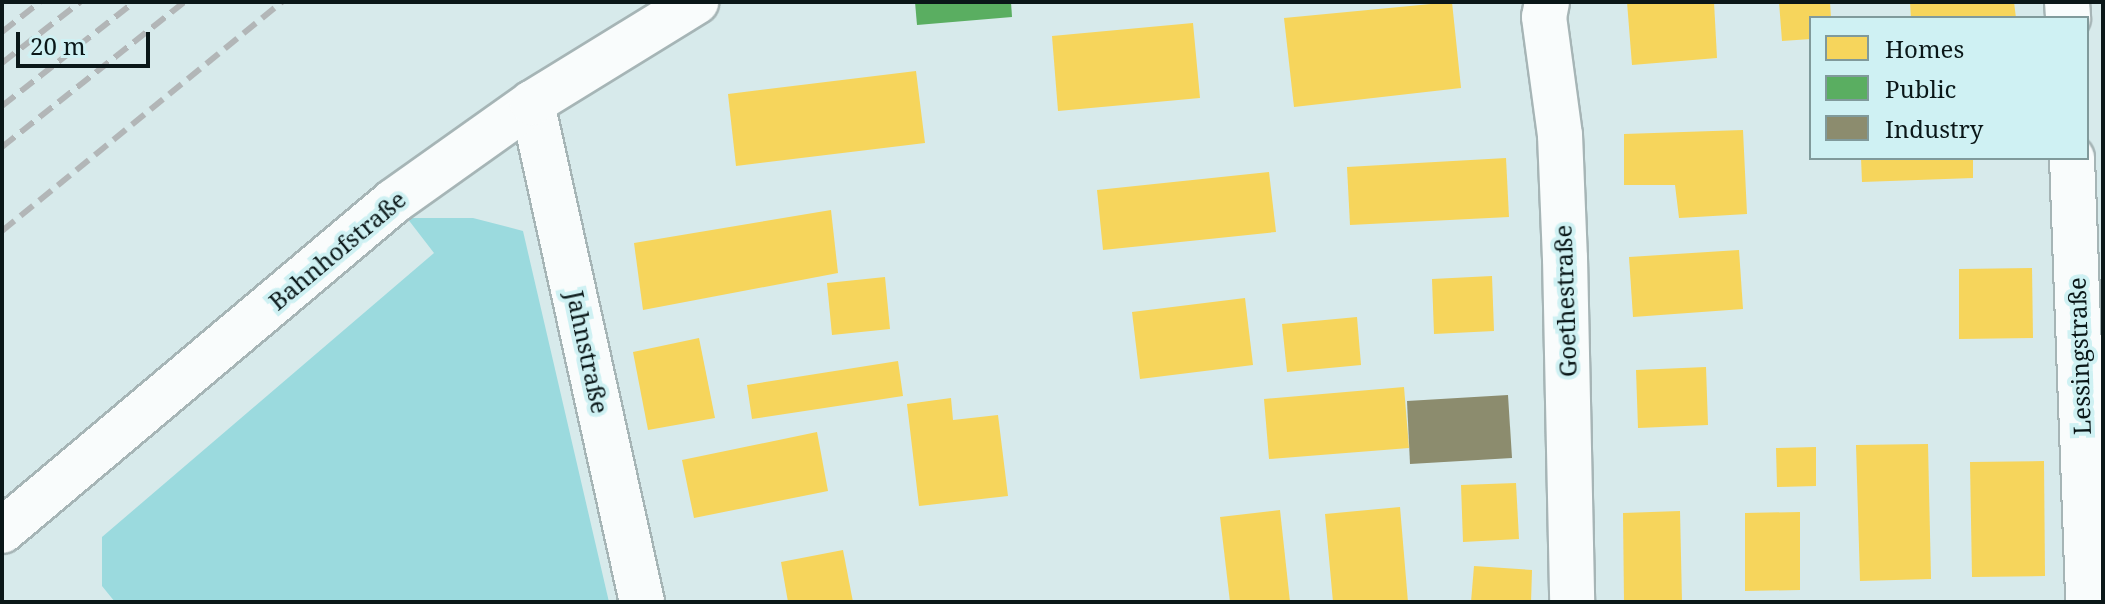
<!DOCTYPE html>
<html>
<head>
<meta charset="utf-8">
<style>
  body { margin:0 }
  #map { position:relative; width:2105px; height:604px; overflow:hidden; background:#d7eaeb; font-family:"Noto Serif",serif }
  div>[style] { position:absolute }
  .forest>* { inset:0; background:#9bdade }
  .homes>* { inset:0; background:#f6d55c }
  .public>* { inset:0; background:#5aae61 }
  .industry>* { inset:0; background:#8c8c6e }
  .roads { filter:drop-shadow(2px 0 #a6b5b6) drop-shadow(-2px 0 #a6b5b6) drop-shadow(0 2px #a6b5b6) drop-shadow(0 -2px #a6b5b6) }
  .minor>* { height:44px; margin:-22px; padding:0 22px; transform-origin:22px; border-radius:22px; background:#f9fcfc }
  .rail>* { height:6px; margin-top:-3px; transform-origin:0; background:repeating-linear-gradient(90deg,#b2b6b7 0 16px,transparent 0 24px) }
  span { translate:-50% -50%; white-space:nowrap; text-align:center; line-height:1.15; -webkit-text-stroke:8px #cff1f3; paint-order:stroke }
  .street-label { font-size:24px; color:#0a1718 }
  .frame { position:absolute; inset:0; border:4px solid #0a1718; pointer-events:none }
  .legend { position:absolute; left:1809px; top:16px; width:280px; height:144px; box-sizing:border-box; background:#cff1f3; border:2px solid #809a9b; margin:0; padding:10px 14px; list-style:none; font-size:24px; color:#0a1718 }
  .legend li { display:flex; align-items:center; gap:16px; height:40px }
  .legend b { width:40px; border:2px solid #809a9b }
  .scale { position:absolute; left:16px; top:32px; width:134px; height:36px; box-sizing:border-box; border:4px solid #0a1718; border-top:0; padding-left:10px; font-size:24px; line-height:28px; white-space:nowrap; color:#0a1718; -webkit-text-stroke:6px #cff1f3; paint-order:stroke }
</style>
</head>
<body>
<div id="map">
  <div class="forest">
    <div style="clip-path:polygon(407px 218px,473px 218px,523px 231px,609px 602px,115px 602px,102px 586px,102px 537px,434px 253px)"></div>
  </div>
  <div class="homes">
    <div style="clip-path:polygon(1452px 2px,1461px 88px,1294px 107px,1284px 18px)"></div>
    <div style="clip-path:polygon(1627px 2px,1714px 2px,1717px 58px,1632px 65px)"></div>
    <div style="clip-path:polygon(1779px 2px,1830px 2px,1831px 18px,1811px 18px,1811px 39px,1782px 41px)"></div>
    <div style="clip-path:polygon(1910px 2px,2014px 2px,2016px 18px,1911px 18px)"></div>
    <div style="clip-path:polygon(1193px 23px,1200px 98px,1058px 111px,1052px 36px)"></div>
    <div style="clip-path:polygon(916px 71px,925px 143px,736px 166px,728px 94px)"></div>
    <div style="clip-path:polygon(1743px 130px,1747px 214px,1679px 218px,1675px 185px,1624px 185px,1624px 134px)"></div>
    <div style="clip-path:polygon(1506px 158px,1509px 217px,1350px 225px,1347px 167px)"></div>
    <div style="clip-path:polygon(1861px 158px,1973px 158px,1973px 178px,1862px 182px)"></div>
    <div style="clip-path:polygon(1269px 172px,1276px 232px,1103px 250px,1097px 190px)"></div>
    <div style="clip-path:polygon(831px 210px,838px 273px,643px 310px,634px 243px)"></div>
    <div style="clip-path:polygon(1739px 250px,1743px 309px,1633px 317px,1629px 257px)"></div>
    <div style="clip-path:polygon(2032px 268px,2033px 338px,1959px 339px,1959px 269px)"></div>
    <div style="clip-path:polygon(1492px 276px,1494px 331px,1434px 334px,1432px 279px)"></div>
    <div style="clip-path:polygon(885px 277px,890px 329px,832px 335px,827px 283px)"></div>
    <div style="clip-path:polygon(1245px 298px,1253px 365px,1140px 379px,1132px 312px)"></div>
    <div style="clip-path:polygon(1357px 317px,1361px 365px,1287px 372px,1282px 324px)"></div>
    <div style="clip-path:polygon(699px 338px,715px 418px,648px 430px,633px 352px)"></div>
    <div style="clip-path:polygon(898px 361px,903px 396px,752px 419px,747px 385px)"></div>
    <div style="clip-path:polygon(1706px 367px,1708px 425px,1638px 428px,1636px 370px)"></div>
    <div style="clip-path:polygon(1404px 387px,1409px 448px,1269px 459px,1264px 399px)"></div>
    <div style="clip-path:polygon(951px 398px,953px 420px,998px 415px,1008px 496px,919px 506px,907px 404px)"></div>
    <div style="clip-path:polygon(817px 432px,828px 491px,694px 518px,682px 460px)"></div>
    <div style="clip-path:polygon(1928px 444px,1931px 579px,1860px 581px,1856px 445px)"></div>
    <div style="clip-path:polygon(1816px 447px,1816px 486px,1777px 487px,1776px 448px)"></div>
    <div style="clip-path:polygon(2044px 461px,2045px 576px,1972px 577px,1970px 462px)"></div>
    <div style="clip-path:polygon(1516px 483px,1519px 539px,1463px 542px,1461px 485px)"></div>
    <div style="clip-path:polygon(1400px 507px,1408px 602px,1333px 602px,1325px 514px)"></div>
    <div style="clip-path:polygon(1280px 510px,1290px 602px,1230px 602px,1220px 517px)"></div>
    <div style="clip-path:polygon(1680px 511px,1682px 602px,1624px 602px,1623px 513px)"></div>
    <div style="clip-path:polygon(1800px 512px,1800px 590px,1745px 591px,1745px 513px)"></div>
    <div style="clip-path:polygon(843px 550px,853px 602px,788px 602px,781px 562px)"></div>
    <div style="clip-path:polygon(1474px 566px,1532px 570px,1531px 602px,1471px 602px)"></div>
  </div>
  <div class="public">
    <div style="clip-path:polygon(915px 2px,1011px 2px,1012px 17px,917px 25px)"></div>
  </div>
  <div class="industry">
    <div style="clip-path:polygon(1508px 395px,1512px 458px,1410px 464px,1407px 401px)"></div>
  </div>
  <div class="roads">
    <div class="minor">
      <div style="left:1547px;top:2px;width:15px;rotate:101deg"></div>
      <div style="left:1544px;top:17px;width:119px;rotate:82.3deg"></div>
      <div style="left:1560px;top:135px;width:123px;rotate:87.7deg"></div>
      <div style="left:1565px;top:258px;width:344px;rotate:88.8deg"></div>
      <div style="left:2067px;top:2px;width:16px;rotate:86deg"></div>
      <div style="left:532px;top:103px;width:511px;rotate:77.57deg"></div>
      <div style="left:2072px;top:158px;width:444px;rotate:87.9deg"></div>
      <div style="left:2px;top:531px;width:512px;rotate:-40.09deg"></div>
      <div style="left:394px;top:201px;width:169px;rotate:-35.4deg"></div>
      <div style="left:532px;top:103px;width:193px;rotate:-31.6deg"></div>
    </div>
  </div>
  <div class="rail">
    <div style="left:2px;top:32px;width:48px;rotate:-38.3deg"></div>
    <div style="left:2px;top:63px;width:99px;rotate:-38deg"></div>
    <div style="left:2px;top:106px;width:168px;rotate:-38.2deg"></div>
    <div style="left:2px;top:147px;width:233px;rotate:-38.5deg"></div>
    <div style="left:2px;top:231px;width:362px;rotate:-39.3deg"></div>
  </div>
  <div class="street-label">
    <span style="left:337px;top:250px;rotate:-40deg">Bahnhofstraße</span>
    <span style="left:1565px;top:301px;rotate:-92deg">Goethestraße</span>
    <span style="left:588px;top:352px;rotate:78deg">Jahnstraße</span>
    <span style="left:2079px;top:356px;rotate:-92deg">Lessingstraße</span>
  </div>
  <div class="frame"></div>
  <ul class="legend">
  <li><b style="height:22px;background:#f6d55c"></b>Homes</li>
  <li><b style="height:22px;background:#5aae61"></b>Public</li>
  <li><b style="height:22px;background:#8c8c6e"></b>Industry</li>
  </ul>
  <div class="scale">20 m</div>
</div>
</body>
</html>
